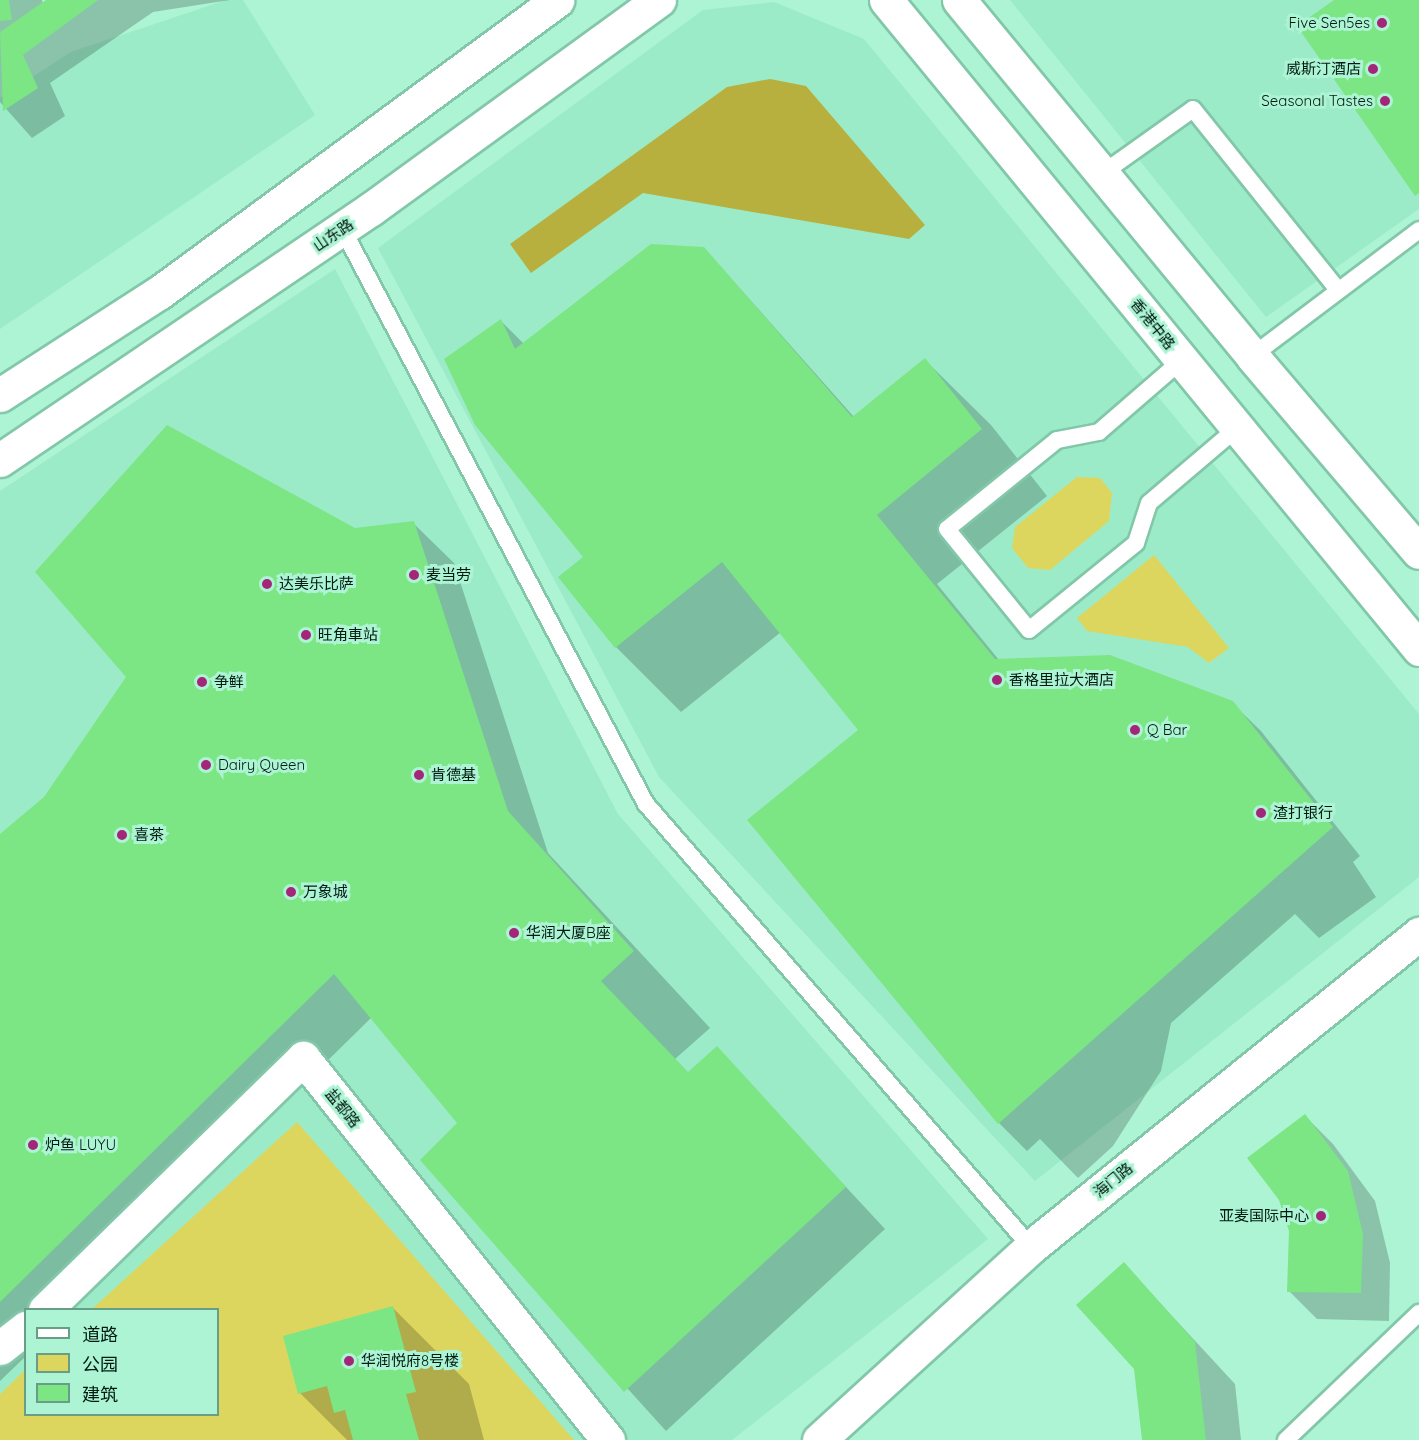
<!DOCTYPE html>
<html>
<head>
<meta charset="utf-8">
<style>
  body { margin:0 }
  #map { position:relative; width:1419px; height:1440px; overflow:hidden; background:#adf4d5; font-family:Quicksand,"Noto Sans SC",sans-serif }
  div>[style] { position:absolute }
  .built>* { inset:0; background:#9bebc8 }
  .green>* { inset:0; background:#ddd65e }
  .forest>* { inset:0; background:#b7b03f }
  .shadow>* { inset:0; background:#0003 }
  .building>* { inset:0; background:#7ce584 }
  .roads { filter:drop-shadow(2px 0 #82c7a9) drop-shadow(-2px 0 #82c7a9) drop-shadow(0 2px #82c7a9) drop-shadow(0 -2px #82c7a9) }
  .lane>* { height:16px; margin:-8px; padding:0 8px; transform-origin:8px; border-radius:8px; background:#fff }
  .street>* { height:33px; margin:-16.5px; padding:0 16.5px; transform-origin:16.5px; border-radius:16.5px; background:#fff }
  .primary>* { height:33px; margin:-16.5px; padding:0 16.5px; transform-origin:16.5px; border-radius:16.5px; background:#fff }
  .dots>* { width:16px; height:16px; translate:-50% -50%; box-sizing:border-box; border:3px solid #adf4d5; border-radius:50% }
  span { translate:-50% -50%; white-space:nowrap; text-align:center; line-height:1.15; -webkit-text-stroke:6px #adf4d5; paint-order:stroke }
  .poi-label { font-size:15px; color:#001b11 }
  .right { translate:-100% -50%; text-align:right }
  .left { translate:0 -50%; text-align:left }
  .street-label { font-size:15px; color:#001b11 }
  .legend { position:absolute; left:24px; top:1308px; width:195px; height:108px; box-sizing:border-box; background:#adf4d5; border:2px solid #689d87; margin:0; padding:8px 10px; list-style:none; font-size:18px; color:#001b11 }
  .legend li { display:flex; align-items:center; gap:12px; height:30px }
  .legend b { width:30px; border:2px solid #689d87 }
</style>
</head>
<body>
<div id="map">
  <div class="built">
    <div style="clip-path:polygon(226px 0,243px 0,315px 115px,0 329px,0 98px,71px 52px)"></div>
    <div style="clip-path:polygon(1010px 0,1419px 0,1419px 209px,1266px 317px)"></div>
    <div style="clip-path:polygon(774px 2px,864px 39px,1419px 714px,1419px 877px,1035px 1181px,659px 777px,378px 248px,703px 10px)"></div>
    <div style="clip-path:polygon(evenodd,335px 269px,618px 814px,988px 1239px,732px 1440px,0 1440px,0 491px,335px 269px,26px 1310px,218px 1310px,218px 1414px,26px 1414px,26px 1310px)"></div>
  </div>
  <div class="green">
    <div style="clip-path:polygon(1077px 477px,1100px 478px,1112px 493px,1109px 521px,1050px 570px,1028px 568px,1012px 548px,1015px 527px)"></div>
    <div style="clip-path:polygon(1154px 555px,1229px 648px,1209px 663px,1188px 647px,1087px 631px,1077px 618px)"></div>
    <div style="clip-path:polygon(297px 1122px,574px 1440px,0 1440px,0 1394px,25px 1370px,26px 1414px,218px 1414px,218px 1310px,92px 1309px)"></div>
  </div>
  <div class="forest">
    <div style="clip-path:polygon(770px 79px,806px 86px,925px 225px,909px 239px,643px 193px,531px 273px,510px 244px,727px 87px)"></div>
  </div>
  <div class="shadow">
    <div style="clip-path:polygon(0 0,42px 0,43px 4px,49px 0,230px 0,153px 12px,50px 83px,65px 116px,32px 138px,0 102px)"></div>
    <div style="clip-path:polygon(704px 248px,854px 417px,925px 360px,991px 425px,1047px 496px,937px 584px,999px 660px,1232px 703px,1261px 731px,1360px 856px,1353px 862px,1376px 897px,1319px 938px,1295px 914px,1171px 1023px,1161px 1071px,1113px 1146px,1078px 1178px,1040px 1139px,1027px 1151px,999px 1123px,861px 730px,781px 632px,681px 712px,616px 647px,501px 321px,524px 344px)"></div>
    <div style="clip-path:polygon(413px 523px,454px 563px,548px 853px,710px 1028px,675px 1059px,689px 1074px,717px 1048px,885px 1229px,666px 1431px,422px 1161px,459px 1123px,372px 1017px,73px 1310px,26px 1310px,26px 1356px,0 1381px,0 836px,355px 530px)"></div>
    <div style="clip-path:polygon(1305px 1116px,1333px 1144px,1375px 1201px,1390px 1263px,1389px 1321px,1317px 1319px,1289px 1291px)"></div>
    <div style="clip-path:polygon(1124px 1264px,1235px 1384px,1241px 1440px,1143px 1440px)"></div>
    <div style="clip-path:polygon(393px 1308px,469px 1384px,484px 1440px,347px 1440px,300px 1393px)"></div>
  </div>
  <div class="building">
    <div style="clip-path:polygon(0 0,9px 0,12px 20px,0 21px)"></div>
    <div style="clip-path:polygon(46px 0,98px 0,23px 55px,38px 88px,3px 111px,0 32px)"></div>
    <div style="clip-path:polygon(1334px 0,1419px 0,1419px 193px,1415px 196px,1297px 26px)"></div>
    <div style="clip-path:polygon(651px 244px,704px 247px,852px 417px,925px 358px,982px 429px,877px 515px,995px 659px,1110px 655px,1233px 701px,1333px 827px,998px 1124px,747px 820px,858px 730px,722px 562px,615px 648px,558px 577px,583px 557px,475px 425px,444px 359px,501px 319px,515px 349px)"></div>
    <div style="clip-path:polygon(167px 425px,355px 528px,414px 521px,508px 811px,634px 951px,601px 981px,688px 1072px,717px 1046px,846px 1187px,624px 1392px,420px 1160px,457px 1123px,334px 974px,0 1302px,0 834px,44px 797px,126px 677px,35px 572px)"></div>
    <div style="clip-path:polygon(1305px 1114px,1348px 1171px,1363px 1234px,1361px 1293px,1287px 1292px,1289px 1231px,1279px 1200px,1247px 1158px)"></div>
    <div style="clip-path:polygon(1124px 1262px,1195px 1342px,1206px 1440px,1142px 1440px,1134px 1369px,1076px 1305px)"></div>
    <div style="clip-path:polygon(393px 1306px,416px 1392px,406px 1394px,419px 1440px,353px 1440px,345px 1410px,334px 1413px,327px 1386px,298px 1394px,283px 1336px)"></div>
  </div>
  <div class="roads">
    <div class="lane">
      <div style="left:1103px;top:173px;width:110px;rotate:-35.4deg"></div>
      <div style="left:1193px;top:109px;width:231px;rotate:51.3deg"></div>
      <div style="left:342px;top:228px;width:651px;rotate:62.18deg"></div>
      <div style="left:646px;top:804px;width:587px;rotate:49.01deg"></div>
      <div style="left:1252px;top:356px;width:209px;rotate:-37deg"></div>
      <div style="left:1182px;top:360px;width:110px;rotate:139.1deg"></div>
      <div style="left:1099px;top:432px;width:43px;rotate:169.2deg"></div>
      <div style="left:1057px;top:440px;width:141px;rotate:141deg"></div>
      <div style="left:947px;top:529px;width:130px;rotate:50.9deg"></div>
      <div style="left:1029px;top:630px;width:138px;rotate:-39.1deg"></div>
      <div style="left:1136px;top:543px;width:42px;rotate:-72deg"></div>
      <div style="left:1149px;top:503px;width:116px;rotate:-40.4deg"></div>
      <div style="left:1286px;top:1440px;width:184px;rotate:-43.7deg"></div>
    </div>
    <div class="street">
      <div style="left:45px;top:1310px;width:361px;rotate:-44.3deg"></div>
      <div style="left:303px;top:1058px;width:489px;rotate:51.4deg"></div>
      <div style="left:0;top:1348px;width:33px;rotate:-38deg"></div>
      <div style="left:819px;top:1440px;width:287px;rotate:-42.3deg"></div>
      <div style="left:1031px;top:1247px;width:499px;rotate:-38.9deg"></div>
    </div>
    <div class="primary">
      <div style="left:886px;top:0;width:840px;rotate:50.6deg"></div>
      <div style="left:959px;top:0;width:461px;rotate:50.5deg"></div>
      <div style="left:1252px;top:356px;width:257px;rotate:49.6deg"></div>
      <div style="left:0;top:395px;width:190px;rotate:-32.8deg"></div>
      <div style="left:160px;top:292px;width:493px;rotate:-36.3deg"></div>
      <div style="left:0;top:460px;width:448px;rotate:-34.1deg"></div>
      <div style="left:371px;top:209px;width:356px;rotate:-36deg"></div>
    </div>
  </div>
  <div class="dots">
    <div style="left:1382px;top:23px;background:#a32678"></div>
    <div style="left:1373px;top:69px;background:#a32678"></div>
    <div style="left:1385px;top:101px;background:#a32678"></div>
    <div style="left:414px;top:575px;background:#a32678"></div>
    <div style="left:267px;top:584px;background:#a32678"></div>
    <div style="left:306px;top:635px;background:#a32678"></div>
    <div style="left:997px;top:680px;background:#a32678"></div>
    <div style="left:202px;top:682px;background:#a32678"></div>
    <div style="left:1135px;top:730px;background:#a32678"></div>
    <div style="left:206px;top:765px;background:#a32678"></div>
    <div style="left:419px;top:775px;background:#a32678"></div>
    <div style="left:1261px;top:813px;background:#a32678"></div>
    <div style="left:122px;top:835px;background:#a32678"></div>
    <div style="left:291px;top:892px;background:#a32678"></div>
    <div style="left:514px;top:933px;background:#a32678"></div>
    <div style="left:33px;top:1145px;background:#a32678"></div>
    <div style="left:1321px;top:1216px;background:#a32678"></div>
    <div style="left:349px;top:1361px;background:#a32678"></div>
  </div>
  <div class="poi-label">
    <span class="right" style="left:1370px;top:23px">Five Sen5es</span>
    <span class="right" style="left:1361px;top:69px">威斯汀酒店</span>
    <span class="right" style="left:1373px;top:101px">Seasonal Tastes</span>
    <span class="left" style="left:426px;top:575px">麦当劳</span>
    <span class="left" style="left:279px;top:584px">达美乐比萨</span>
    <span class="left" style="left:318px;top:635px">旺角車站</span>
    <span class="left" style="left:1009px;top:680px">香格里拉大酒店</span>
    <span class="left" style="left:214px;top:682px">争鲜</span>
    <span class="left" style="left:1147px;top:730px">Q Bar</span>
    <span class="left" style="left:218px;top:765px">Dairy Queen</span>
    <span class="left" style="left:431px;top:775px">肯德基</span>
    <span class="left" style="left:1273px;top:813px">渣打银行</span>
    <span class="left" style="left:134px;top:835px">喜茶</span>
    <span class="left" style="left:303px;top:892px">万象城</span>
    <span class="left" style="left:526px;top:933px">华润大厦B座</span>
    <span class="left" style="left:45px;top:1145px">炉鱼 LUYU</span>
    <span class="right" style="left:1309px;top:1216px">亚麦国际中心</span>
    <span class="left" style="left:361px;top:1361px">华润悦府8号楼</span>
  </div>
  <div class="street-label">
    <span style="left:333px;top:235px;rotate:-34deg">山东路</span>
    <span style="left:1153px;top:324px;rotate:51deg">香港中路</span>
    <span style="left:343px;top:1108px;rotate:51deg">盐都路</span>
    <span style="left:1113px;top:1180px;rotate:-39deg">海门路</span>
  </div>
  <ul class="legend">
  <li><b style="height:8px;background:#fff"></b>道路</li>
  <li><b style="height:16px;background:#ddd65e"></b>公园</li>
  <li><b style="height:16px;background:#7ce584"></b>建筑</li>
  </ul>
</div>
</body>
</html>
